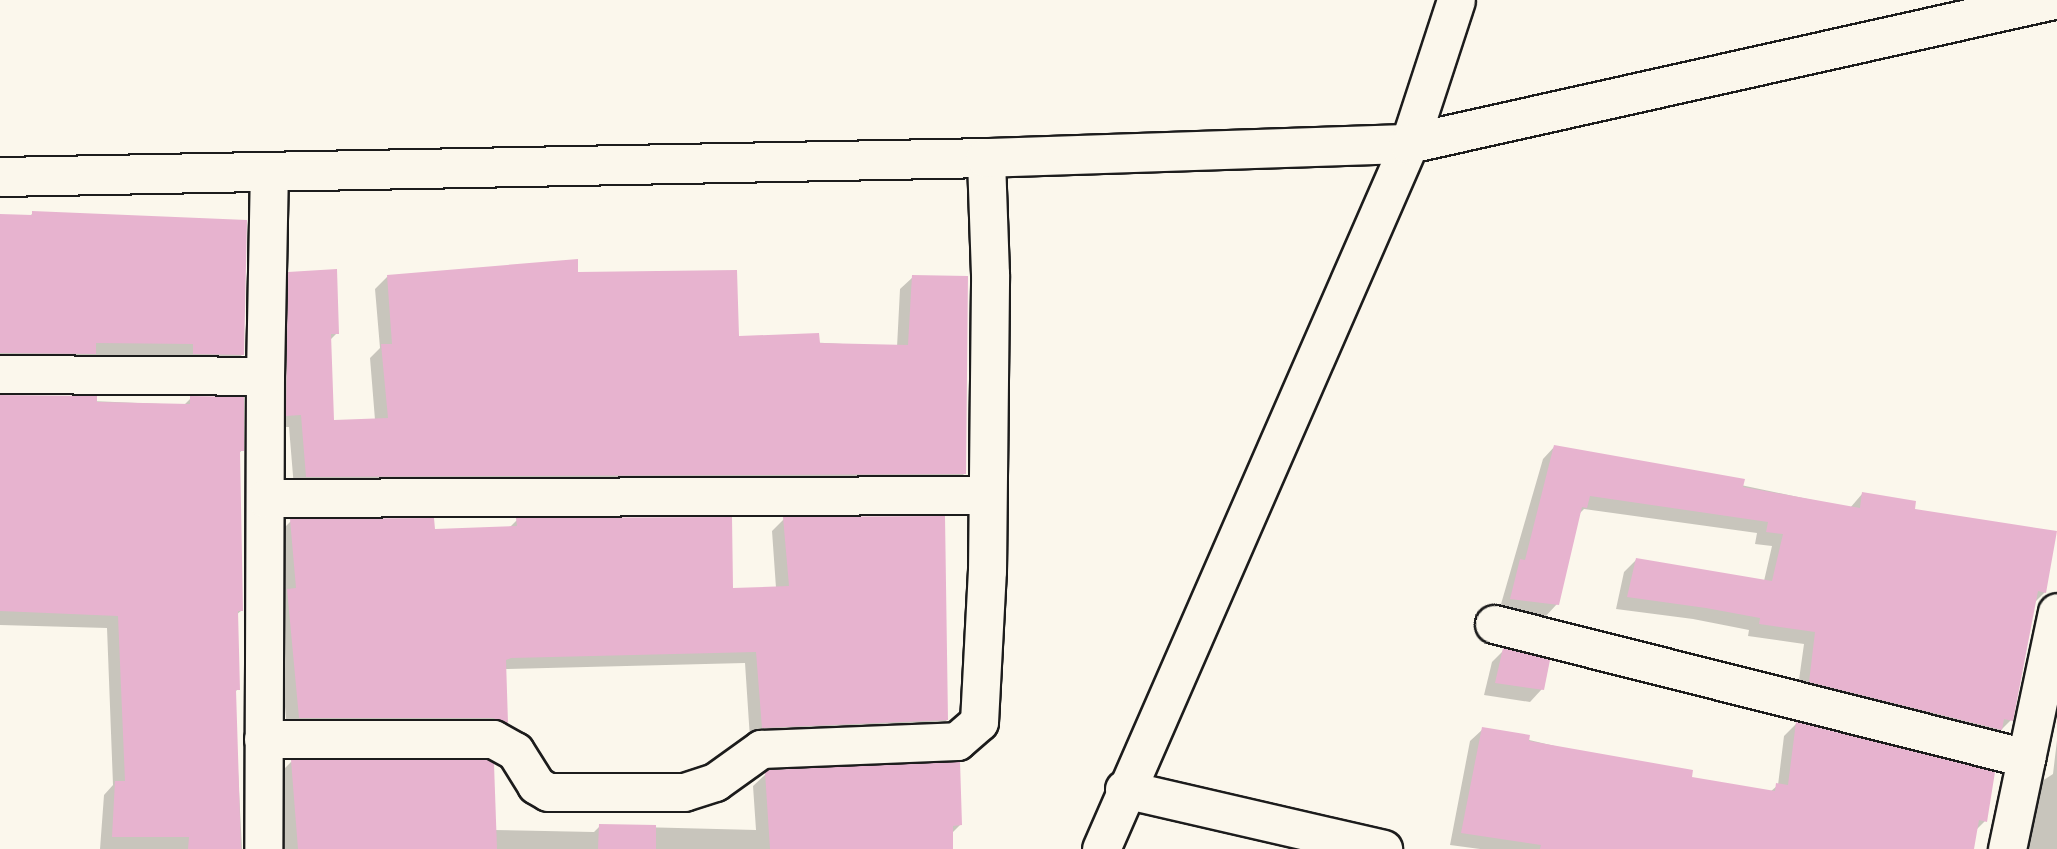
<!DOCTYPE html>
<html>
<head>
<meta charset="utf-8">
<style>
  body { margin:0 }
  #map { position:relative; width:2057px; height:849px; overflow:hidden; background:#fbf7ec; font-family:Kalam,sans-serif }
  div>[style] { position:absolute }
  .shadow>* { inset:0; background:#0003 }
  .building>* { inset:0; background:#e7b3cf }
  .roads { filter:drop-shadow(2px 0 #1c1c1c) drop-shadow(-2px 0 #1c1c1c) drop-shadow(0 2px #1c1c1c) drop-shadow(0 -2px #1c1c1c) }
  .street>* { height:37px; margin:-18.5px; padding:0 18.5px; transform-origin:18.5px; border-radius:18.5px; background:#fbf7ec }
  .secondary>* { height:38px; margin:-19px; padding:0 19px; transform-origin:19px; border-radius:19px; background:#fbf7ec }
  span { translate:-50% -50%; white-space:nowrap; text-align:center; line-height:1.15; -webkit-text-stroke:6px #fbf7ec; paint-order:stroke }
</style>
</head>
<body>
<div id="map">
  <div class="shadow">
    <div style="clip-path:polygon(33px 213px,243px 354px,230px 366px,181px 366px,181px 356px,92px 355px,82px 365px,0 365px,0 216px,29px 217px)"></div>
    <div style="clip-path:polygon(289px 273px,337px 333px,330px 340px,332px 421px,375px 420px,370px 358px,380px 348px,375px 289px,387px 277px,577px 274px,737px 338px,897px 347px,900px 289px,913px 277px,965px 473px,952px 486px,294px 488px,289px 427px,274px 427px,277px 286px)"></div>
    <div style="clip-path:polygon(0 397px,184px 405px,191px 398px,242px 450px,238px 455px,241px 611px,236px 615px,238px 689px,234px 693px,242px 849px,100px 849px,104px 795px,113px 785px,107px 628px,0 625px)"></div>
    <div style="clip-path:polygon(1555px 446px,1850px 508px,1862px 494px,1913px 510px,2045px 592px,2034px 603px,2011px 720px,1989px 742px,1797px 694px,1804px 644px,1748px 636px,1749px 630px,1693px 619px,1616px 609px,1624px 572px,1636px 560px,1764px 581px,1772px 546px,1755px 544px,1757px 533px,1584px 509px,1579px 514px,1557px 604px,1545px 617px,1499px 611px,1543px 459px)"></div>
    <div style="clip-path:polygon(784px 519px,947px 720px,934px 732px,750px 739px,745px 663px,505px 669px,506px 723px,495px 735px,287px 730px,276px 603px,284px 595px,279px 533px,291px 521px,433px 531px,509px 528px,517px 520px,732px 590px,776px 588px,772px 531px)"></div>
    <div style="clip-path:polygon(1504px 650px,1542px 689px,1530px 702px,1484px 695px,1492px 662px)"></div>
    <div style="clip-path:polygon(1796px 724px,1985px 821px,1975px 831px,1972px 849px,1480px 849px,1450px 845px,1470px 741px,1483px 729px,1690px 778px,1770px 792px,1778px 785px,1784px 736px)"></div>
    <div style="clip-path:polygon(2057px 740px,2057px 849px,2026px 849px,2036px 785px,2053px 774px)"></div>
    <div style="clip-path:polygon(291px 762px,494px 830px,594px 832px,600px 826px,756px 830px,753px 786px,766px 774px,960px 825px,951px 834px,952px 849px,283px 849px,279px 774px)"></div>
  </div>
  <div class="building">
    <div style="clip-path:polygon(32px 211px,247px 220px,244px 355px,193px 354px,193px 344px,96px 343px,96px 354px,0 353px,0 214px,32px 215px)"></div>
    <div style="clip-path:polygon(578px 259px,578px 272px,737px 270px,739px 336px,819px 333px,820px 343px,908px 345px,912px 275px,968px 276px,966px 474px,306px 477px,301px 415px,286px 416px,288px 272px,337px 269px,339px 334px,331px 334px,334px 420px,388px 418px,381px 344px,392px 344px,387px 275px)"></div>
    <div style="clip-path:polygon(0 395px,97px 396px,97px 402px,190px 404px,190px 396px,244px 397px,244px 451px,240px 451px,243px 611px,238px 611px,240px 690px,236px 690px,241px 849px,188px 849px,189px 837px,112px 837px,115px 781px,125px 781px,118px 616px,0 611px)"></div>
    <div style="clip-path:polygon(1554px 445px,1745px 479px,1743px 487px,1860px 508px,1862px 492px,1916px 501px,1915px 509px,2057px 531px,2046px 593px,2038px 591px,2013px 721px,2004px 719px,2002px 730px,1809px 682px,1815px 632px,1759px 624px,1760px 618px,1706px 608px,1627px 597px,1636px 558px,1772px 581px,1783px 534px,1766px 532px,1768px 522px,1590px 496px,1587px 508px,1582px 507px,1559px 605px,1510px 599px,1520px 559px,1525px 560px)"></div>
    <div style="clip-path:polygon(945px 516px,948px 720px,762px 728px,756px 652px,511px 658px,506px 660px,508px 723px,493px 718px,299px 718px,287px 589px,296px 588px,290px 519px,434px 518px,435px 529px,517px 526px,516px 518px,732px 517px,733px 588px,789px 586px,783px 517px)"></div>
    <div style="clip-path:polygon(1503px 648px,1550px 660px,1544px 690px,1495px 683px)"></div>
    <div style="clip-path:polygon(1796px 722px,1995px 772px,1987px 822px,1979px 820px,1974px 849px,1540px 849px,1541px 845px,1461px 833px,1482px 727px,1530px 735px,1529px 741px,1693px 770px,1692px 777px,1775px 791px,1776px 783px,1788px 785px)"></div>
    <div style="clip-path:polygon(291px 760px,488px 760px,494px 764px,497px 849px,298px 849px)"></div>
    <div style="clip-path:polygon(960px 761px,962px 825px,953px 826px,953px 849px,770px 849px,765px 772px,768px 770px)"></div>
    <div style="clip-path:polygon(599px 824px,656px 825px,656px 849px,598px 849px)"></div>
  </div>
  <div class="roads">
    <div class="street">
      <div style="left:0;top:374px;width:265px;rotate:0.4deg"></div>
      <div style="left:265px;top:376px;width:473px;rotate:90.2deg"></div>
      <div style="left:265px;top:376px;width:203px;rotate:-88.9deg"></div>
      <div style="left:265px;top:498px;width:721px;rotate:-0.24deg"></div>
      <div style="left:1494px;top:624px;width:549px;rotate:14.14deg"></div>
      <div style="left:263px;top:739px;width:230px"></div>
      <div style="left:493px;top:739px;width:25px;rotate:29deg"></div>
      <div style="left:515px;top:751px;width:40px;rotate:58deg"></div>
      <div style="left:536px;top:785px;width:14px;rotate:30deg"></div>
      <div style="left:548px;top:792px;width:136px"></div>
      <div style="left:684px;top:792px;width:33px;rotate:-18deg"></div>
      <div style="left:715px;top:782px;width:57px;rotate:-35.7deg"></div>
      <div style="left:761px;top:749px;width:196px;rotate:-2.3deg"></div>
      <div style="left:957px;top:741px;width:29px;rotate:-41deg"></div>
      <div style="left:979px;top:722px;width:151px;rotate:-87deg"></div>
      <div style="left:987px;top:571px;width:297px;rotate:-89.4deg"></div>
      <div style="left:990px;top:274px;width:116px;rotate:-92deg"></div>
      <div style="left:1124px;top:789px;width:266px;rotate:13deg"></div>
      <div style="left:1101px;top:849px;width:769px;rotate:-66.4deg"></div>
      <div style="left:1409px;top:144px;width:151px;rotate:-71.9deg"></div>
      <div style="left:2007px;top:849px;width:242px;rotate:-78.1deg"></div>
    </div>
    <div class="secondary">
      <div style="left:0;top:177px;width:986px;rotate:-1.1deg"></div>
      <div style="left:986px;top:158px;width:423px;rotate:-1.9deg"></div>
      <div style="left:1409px;top:144px;width:661px;rotate:-12.59deg"></div>
    </div>
  </div>
</div>
</body>
</html>
